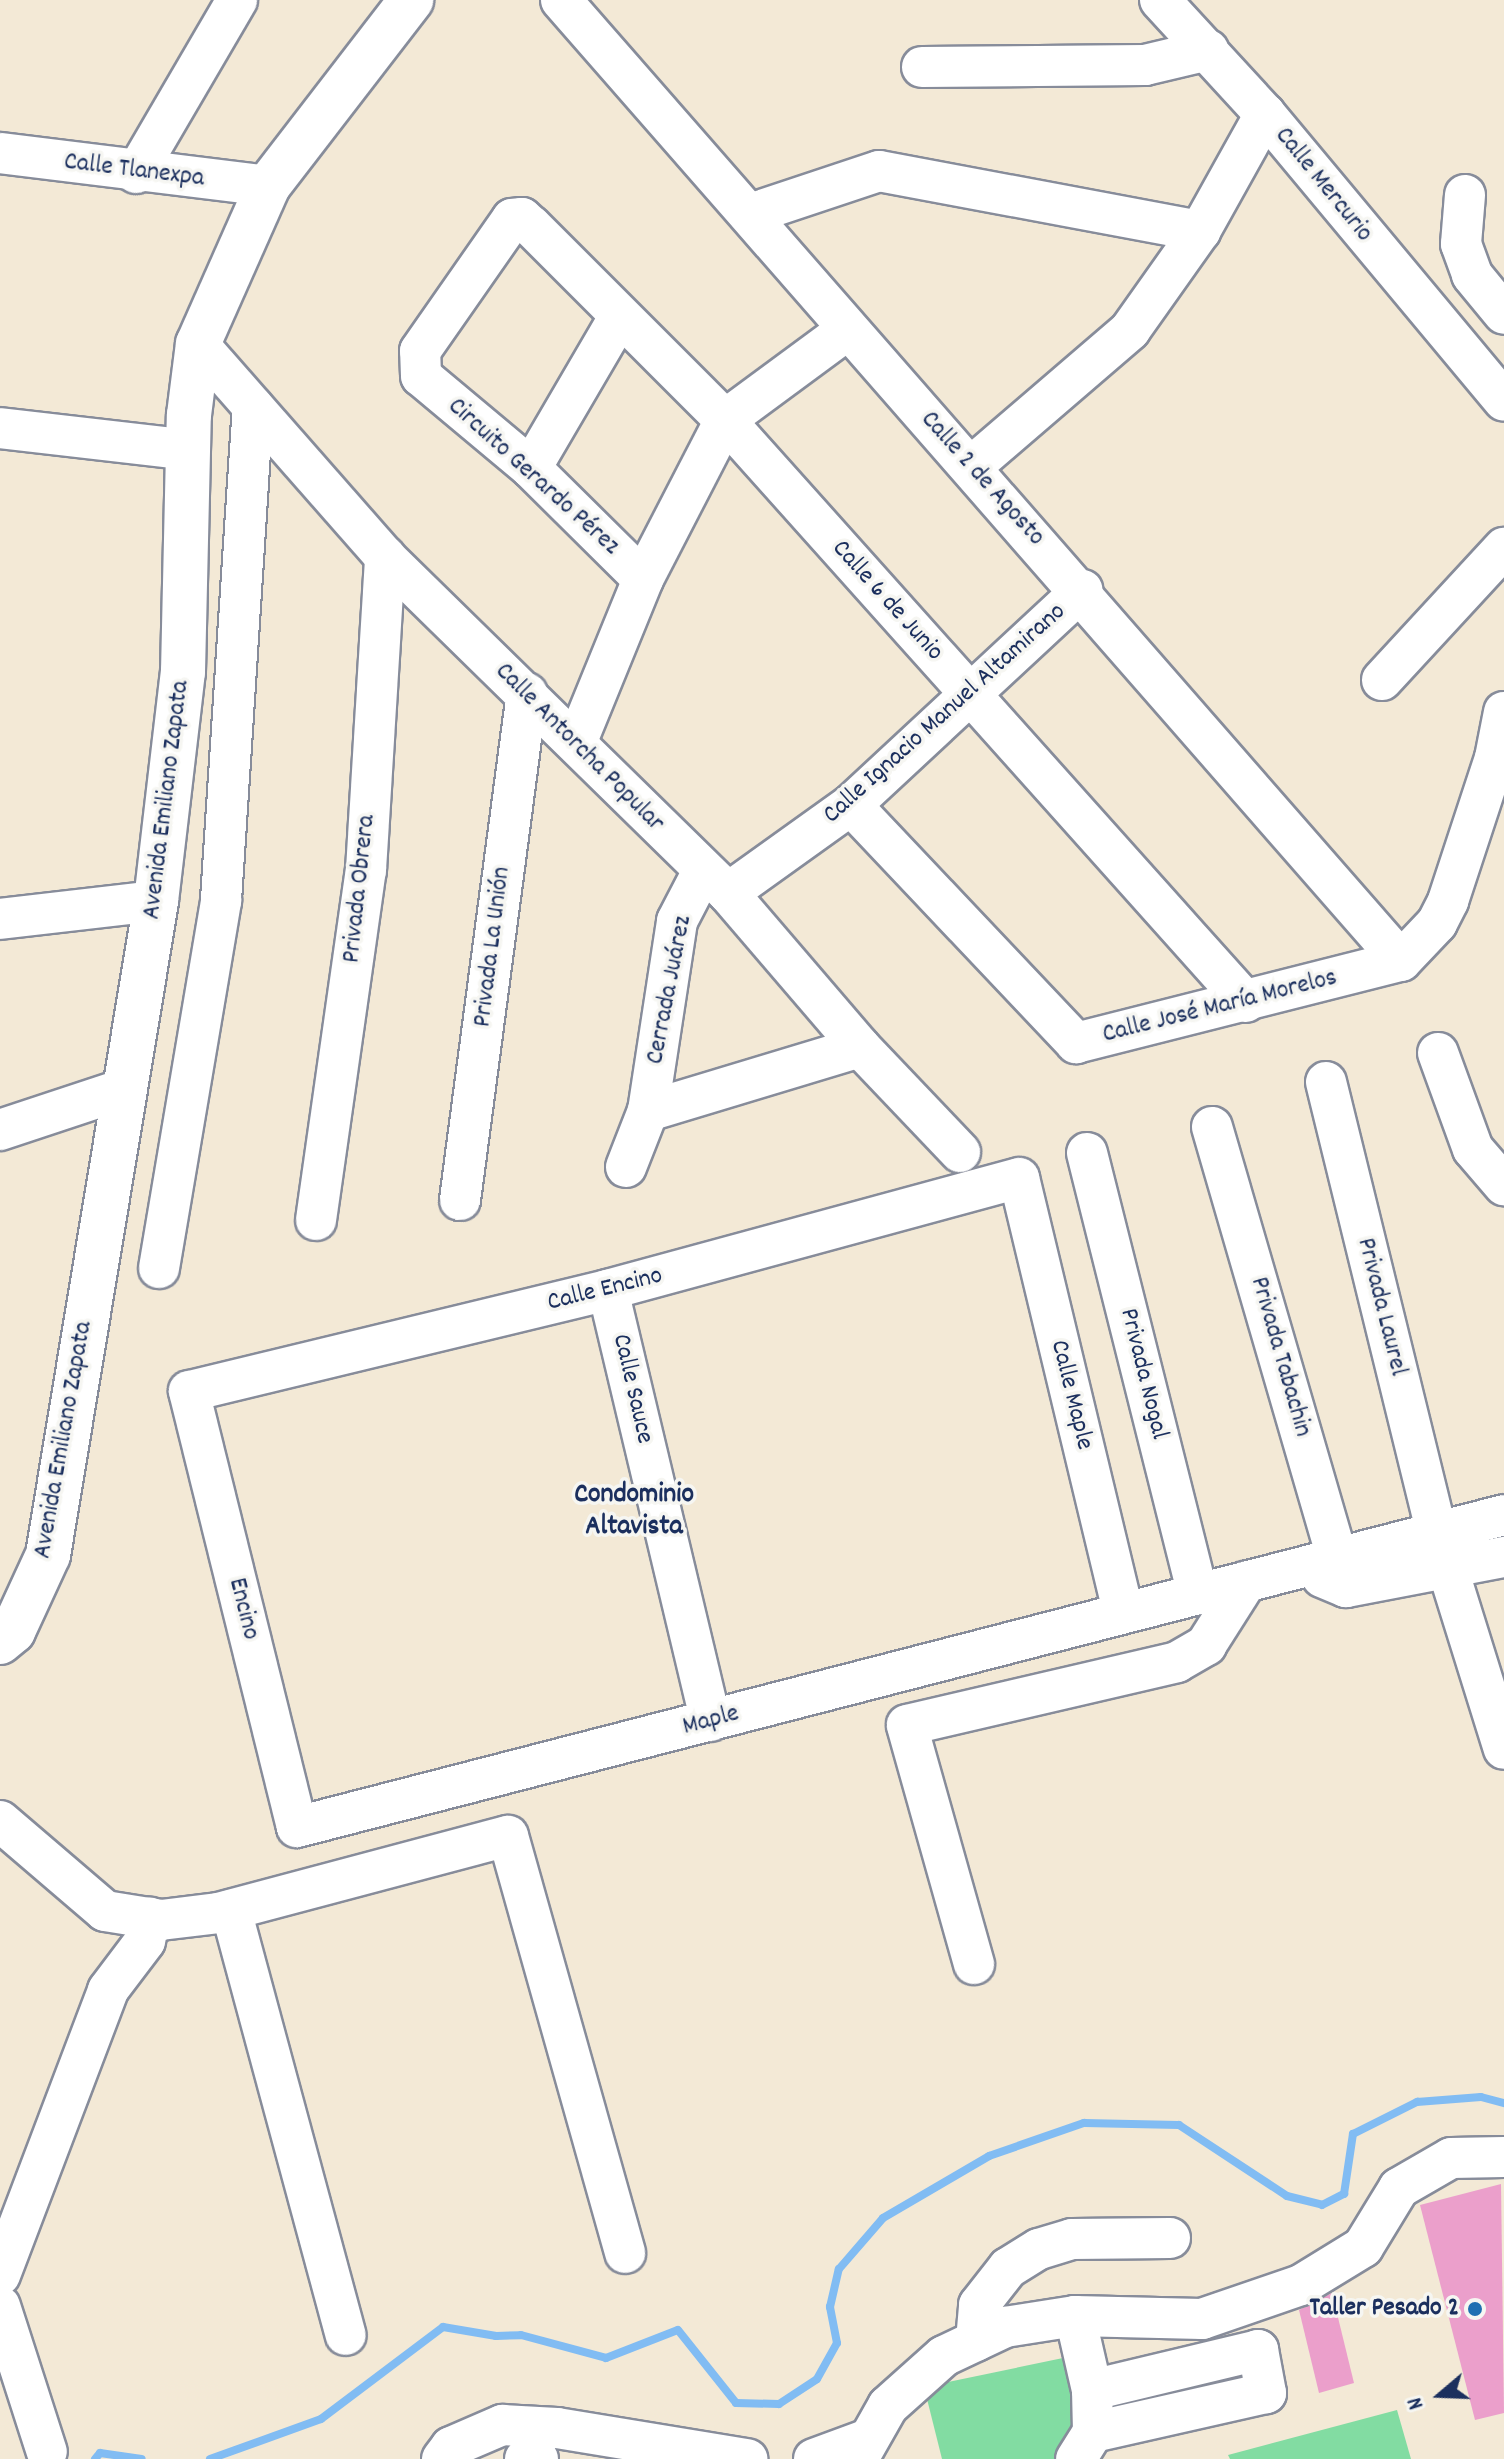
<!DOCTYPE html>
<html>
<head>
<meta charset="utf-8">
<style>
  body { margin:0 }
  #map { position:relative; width:1504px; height:2459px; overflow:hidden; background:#f3e9d6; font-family:Dekko,sans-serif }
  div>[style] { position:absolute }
  .green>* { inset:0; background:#82dca2 }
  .stream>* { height:8px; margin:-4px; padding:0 4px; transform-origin:4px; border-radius:4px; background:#81bcf3 }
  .building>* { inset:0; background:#eb9fcb }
  .roads { filter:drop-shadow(2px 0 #878c9a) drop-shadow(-2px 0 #878c9a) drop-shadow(0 2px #878c9a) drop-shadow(0 -2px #878c9a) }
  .minor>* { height:40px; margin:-20px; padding:0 20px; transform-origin:20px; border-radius:20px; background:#fff }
  .major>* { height:44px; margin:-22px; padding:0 22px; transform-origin:22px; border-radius:22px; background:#fff }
  .dots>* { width:22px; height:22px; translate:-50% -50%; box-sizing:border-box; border:4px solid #f6f6f2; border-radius:50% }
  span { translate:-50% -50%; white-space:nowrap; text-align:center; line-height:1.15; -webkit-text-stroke:7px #f6f6f2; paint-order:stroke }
  .street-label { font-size:26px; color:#1b2f5e }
  .poi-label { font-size:26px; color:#1b2f5e; font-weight:700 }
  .right { translate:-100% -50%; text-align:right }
  .neighbourhood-label { font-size:28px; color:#1b2f5e; font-weight:700 }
  .north { position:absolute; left:1400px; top:2355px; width:80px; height:80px; -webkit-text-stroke:6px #f6f6f2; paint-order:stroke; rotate:251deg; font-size:22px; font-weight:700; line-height:32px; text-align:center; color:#1b2f5e }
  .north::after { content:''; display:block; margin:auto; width:28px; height:36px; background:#1b2f5e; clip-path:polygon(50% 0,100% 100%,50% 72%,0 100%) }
</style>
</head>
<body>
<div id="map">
  <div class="green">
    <div style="clip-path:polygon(1063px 2358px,1080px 2400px,1061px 2459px,942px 2459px,924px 2387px)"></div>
    <div style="clip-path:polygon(1397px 2410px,1411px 2459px,1230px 2459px,1228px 2455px)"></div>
  </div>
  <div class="stream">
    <div style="left:95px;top:2459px;width:8px;rotate:-50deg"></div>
    <div style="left:100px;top:2453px;width:42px;rotate:8.1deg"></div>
    <div style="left:210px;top:2459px;width:118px;rotate:-19.8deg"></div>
    <div style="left:321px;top:2419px;width:153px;rotate:-37deg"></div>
    <div style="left:443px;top:2327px;width:54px;rotate:9.6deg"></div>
    <div style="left:496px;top:2336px;width:25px;rotate:-2deg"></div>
    <div style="left:521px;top:2335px;width:88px;rotate:15.1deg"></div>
    <div style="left:606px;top:2358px;width:77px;rotate:-21.3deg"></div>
    <div style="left:678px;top:2330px;width:93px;rotate:51.5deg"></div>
    <div style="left:736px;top:2403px;width:43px;rotate:1.3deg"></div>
    <div style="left:779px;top:2404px;width:45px;rotate:-33.3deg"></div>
    <div style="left:817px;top:2379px;width:41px;rotate:-60.9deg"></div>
    <div style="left:837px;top:2343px;width:37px;rotate:-101deg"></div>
    <div style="left:830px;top:2307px;width:39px;rotate:-77deg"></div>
    <div style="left:839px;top:2269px;width:67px;rotate:-49.2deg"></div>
    <div style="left:883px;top:2218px;width:123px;rotate:-30.3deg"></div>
    <div style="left:989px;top:2156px;width:101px;rotate:-19.2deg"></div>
    <div style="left:1084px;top:2123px;width:95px;rotate:1.2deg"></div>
    <div style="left:1179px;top:2125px;width:129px;rotate:33.3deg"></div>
    <div style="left:1287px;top:2196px;width:36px;rotate:14deg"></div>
    <div style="left:1322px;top:2205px;width:25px;rotate:-27deg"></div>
    <div style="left:1344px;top:2194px;width:61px;rotate:-81.5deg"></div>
    <div style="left:1353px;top:2134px;width:72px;rotate:-26.6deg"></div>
    <div style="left:1417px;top:2102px;width:64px;rotate:-4.5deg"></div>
    <div style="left:1481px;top:2097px;width:24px;rotate:15deg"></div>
  </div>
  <div class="building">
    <div style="clip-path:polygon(1501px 2184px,1504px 2413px,1475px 2420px,1420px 2205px)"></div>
    <div style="clip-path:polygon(1332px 2293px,1354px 2383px,1319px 2393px,1299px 2310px)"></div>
  </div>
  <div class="roads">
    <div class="minor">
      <div style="left:561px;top:0;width:1276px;rotate:48.84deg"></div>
      <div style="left:1160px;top:0;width:155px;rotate:47.4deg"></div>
      <div style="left:1265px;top:114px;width:373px;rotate:50.2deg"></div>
      <div style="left:922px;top:67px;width:223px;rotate:-0.5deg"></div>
      <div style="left:1145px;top:65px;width:65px;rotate:-13.4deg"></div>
      <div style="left:0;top:153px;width:270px;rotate:7deg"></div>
      <div style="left:136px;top:173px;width:200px;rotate:-59.7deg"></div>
      <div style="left:1465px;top:195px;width:49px;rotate:94.7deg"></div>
      <div style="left:1461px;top:244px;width:33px;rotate:70deg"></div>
      <div style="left:1472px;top:275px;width:50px;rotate:50.6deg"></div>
      <div style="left:750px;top:214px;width:136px;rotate:-18.4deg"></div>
      <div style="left:879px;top:171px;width:327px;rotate:10.6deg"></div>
      <div style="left:198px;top:344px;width:283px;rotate:48.7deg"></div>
      <div style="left:385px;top:557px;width:480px;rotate:44.4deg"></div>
      <div style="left:728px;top:893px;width:203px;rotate:49.4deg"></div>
      <div style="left:860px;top:1047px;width:145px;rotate:46.4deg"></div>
      <div style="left:0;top:428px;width:190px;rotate:6.6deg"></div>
      <div style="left:971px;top:467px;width:210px;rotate:-40.7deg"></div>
      <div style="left:1130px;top:330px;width:121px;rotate:-54.7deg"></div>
      <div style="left:1200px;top:231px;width:134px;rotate:-60.9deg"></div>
      <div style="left:531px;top:468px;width:173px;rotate:-59.7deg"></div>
      <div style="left:643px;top:579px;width:158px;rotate:-135.3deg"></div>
      <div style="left:531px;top:468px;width:143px;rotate:-140.1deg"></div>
      <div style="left:421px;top:376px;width:25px;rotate:-92deg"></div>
      <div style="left:420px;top:351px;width:161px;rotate:-55.1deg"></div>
      <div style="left:512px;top:219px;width:10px;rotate:-6deg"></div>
      <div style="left:522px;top:218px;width:12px;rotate:42deg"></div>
      <div style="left:531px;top:226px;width:274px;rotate:45deg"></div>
      <div style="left:725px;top:420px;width:781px;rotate:48.17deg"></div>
      <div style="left:1382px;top:680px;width:180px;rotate:-47.3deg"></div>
      <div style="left:577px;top:741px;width:175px;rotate:-67.8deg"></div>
      <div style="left:643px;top:579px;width:179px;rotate:-62.7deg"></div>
      <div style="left:725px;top:420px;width:152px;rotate:-36.4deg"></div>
      <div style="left:851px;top:805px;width:328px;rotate:46.6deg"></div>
      <div style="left:1076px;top:1043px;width:335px;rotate:-14.2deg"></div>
      <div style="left:1401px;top:961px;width:52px;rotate:-46.5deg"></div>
      <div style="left:1437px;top:923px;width:25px;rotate:-63deg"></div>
      <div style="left:1448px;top:901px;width:151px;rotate:-71.8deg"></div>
      <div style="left:1495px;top:758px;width:47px;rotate:-78.9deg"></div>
      <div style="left:728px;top:893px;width:151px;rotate:-35.6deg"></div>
      <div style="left:851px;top:805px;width:316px;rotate:-42.9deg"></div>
      <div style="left:0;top:919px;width:157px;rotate:-6.6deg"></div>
      <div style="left:1438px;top:1053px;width:102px;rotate:70deg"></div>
      <div style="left:1473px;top:1149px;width:48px;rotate:49.3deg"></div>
      <div style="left:1326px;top:1082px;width:462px;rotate:76.2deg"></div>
      <div style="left:1436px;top:1531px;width:228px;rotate:72.7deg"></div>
      <div style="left:648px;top:1111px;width:221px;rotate:-16.8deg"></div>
      <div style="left:1212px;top:1127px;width:479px;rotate:73.8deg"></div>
      <div style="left:0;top:1130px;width:131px;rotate:-18.3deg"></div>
      <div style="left:1087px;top:1153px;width:455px;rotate:75.9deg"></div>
      <div style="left:626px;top:1167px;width:60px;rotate:-68.6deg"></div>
      <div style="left:648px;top:1111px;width:192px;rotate:-81.3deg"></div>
      <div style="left:677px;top:921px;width:54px;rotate:-62.5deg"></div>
      <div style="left:460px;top:1200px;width:511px;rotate:-82.47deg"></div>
      <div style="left:316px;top:1220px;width:354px;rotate:-81.9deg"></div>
      <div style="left:366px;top:870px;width:314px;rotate:-86.5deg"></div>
      <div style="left:159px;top:1268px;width:373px;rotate:-80.4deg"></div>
      <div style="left:221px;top:900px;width:494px;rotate:-86.3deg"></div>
      <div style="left:608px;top:1290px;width:443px;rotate:76.6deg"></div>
      <div style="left:1322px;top:1577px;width:26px;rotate:23deg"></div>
      <div style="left:1346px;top:1587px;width:161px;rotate:-10.8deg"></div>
      <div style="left:1123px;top:1611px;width:445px;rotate:-103.5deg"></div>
      <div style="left:1019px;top:1178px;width:426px;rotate:164.8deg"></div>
      <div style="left:608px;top:1290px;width:431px;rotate:166.4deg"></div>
      <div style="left:189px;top:1391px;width:449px;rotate:76.1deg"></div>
      <div style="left:297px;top:1827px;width:1247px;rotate:-14.49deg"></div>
      <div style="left:0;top:1821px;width:138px;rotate:40.6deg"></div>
      <div style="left:105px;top:1911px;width:57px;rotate:9.1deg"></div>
      <div style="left:161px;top:1920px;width:57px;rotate:-7deg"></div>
      <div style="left:218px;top:1913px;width:300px;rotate:-14.9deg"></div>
      <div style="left:508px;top:1836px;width:433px;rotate:74.3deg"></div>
      <div style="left:231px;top:1910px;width:440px;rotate:74.9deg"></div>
      <div style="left:974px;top:1964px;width:248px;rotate:-105.7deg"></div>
      <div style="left:907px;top:1725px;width:277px;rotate:-13.1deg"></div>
      <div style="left:1177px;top:1662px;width:34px;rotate:-30deg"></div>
      <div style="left:1206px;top:1645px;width:75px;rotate:-57.6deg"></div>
      <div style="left:0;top:2275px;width:305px;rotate:-69.2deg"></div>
      <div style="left:108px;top:1990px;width:61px;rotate:-52.9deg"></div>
      <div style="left:145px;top:1941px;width:24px;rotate:-78deg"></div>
      <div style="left:0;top:2306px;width:153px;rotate:72.2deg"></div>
      <div style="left:1075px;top:2316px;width:76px;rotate:77.1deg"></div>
      <div style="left:1092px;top:2390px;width:42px;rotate:88.6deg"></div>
      <div style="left:1093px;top:2432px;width:32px;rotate:122deg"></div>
      <div style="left:976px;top:2341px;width:36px;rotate:-85deg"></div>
      <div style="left:979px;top:2305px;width:47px;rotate:-51.9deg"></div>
      <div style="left:1008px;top:2268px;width:36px;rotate:-32deg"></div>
      <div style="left:1039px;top:2249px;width:34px;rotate:-17deg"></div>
      <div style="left:1072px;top:2239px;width:98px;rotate:-0.6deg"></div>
      <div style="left:1092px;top:2390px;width:171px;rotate:-13.5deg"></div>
      <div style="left:1258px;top:2350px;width:44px;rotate:79.5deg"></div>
      <div style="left:1266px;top:2393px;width:177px;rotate:167.3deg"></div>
      <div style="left:442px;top:2459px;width:15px;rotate:-53deg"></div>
      <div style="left:451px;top:2447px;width:56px;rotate:-23.3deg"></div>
      <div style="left:502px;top:2425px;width:55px;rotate:3.1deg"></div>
      <div style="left:557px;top:2428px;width:193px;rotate:9.3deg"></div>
      <div style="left:525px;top:2459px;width:13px"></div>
      <div style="left:814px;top:2459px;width:52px;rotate:-20.2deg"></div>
      <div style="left:858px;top:2459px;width:61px;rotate:-60.5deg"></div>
      <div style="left:888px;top:2406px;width:75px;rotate:-41.8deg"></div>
      <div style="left:944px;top:2356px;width:68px;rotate:-25.4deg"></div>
      <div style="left:1005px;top:2327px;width:71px;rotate:-8.9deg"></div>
      <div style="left:1075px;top:2316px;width:127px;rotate:1.4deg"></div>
      <div style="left:1202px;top:2319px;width:105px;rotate:-19deg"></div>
      <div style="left:1301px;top:2285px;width:73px;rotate:-31.5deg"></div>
      <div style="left:1363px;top:2247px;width:69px;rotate:-58.6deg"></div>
      <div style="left:1399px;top:2188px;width:60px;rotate:-30deg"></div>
      <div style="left:1451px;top:2158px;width:53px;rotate:-1.1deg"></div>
    </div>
    <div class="major">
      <div style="left:0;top:1642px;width:17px;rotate:-40deg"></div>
      <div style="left:13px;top:1631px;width:84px;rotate:-65.3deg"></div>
      <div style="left:48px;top:1555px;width:663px;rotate:-80.62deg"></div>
      <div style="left:156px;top:901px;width:231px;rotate:-83.3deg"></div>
      <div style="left:183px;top:672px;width:257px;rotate:-88.7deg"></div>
      <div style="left:189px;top:415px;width:72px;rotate:-82.8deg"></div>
      <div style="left:198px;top:344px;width:173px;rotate:-66.1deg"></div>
      <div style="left:268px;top:186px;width:235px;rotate:-52.4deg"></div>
    </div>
  </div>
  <div class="dots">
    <div style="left:1475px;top:2309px;background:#1f6fb2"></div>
  </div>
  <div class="street-label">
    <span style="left:134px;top:171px;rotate:7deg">Calle Tlanexpa</span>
    <span style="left:1323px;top:185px;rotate:51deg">Calle Mercurio</span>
    <span style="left:533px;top:477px;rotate:42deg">Circuito Gerardo Pérez</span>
    <span style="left:982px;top:479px;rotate:48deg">Calle 2 de Agosto</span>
    <span style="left:887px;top:601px;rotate:48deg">Calle 6 de Junio</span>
    <span style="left:945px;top:714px;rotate:-42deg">Calle Ignacio Manuel Altamirano</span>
    <span style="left:579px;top:748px;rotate:45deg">Calle Antorcha Popular</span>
    <span style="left:167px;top:800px;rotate:-83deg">Avenida Emiliano Zapata</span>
    <span style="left:360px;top:889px;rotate:-84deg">Privada Obrera</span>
    <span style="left:493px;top:947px;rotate:-83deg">Privada La Unión</span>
    <span style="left:670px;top:990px;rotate:-79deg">Cerrada Juárez</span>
    <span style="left:1220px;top:1007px;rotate:-14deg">Calle José María Morelos</span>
    <span style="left:605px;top:1290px;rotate:-14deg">Calle Encino</span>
    <span style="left:1381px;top:1307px;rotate:76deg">Privada Laurel</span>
    <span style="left:1280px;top:1357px;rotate:74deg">Privada Tabachin</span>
    <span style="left:1143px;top:1374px;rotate:76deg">Privada Nogal</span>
    <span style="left:632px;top:1389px;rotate:77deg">Calle Sauce</span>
    <span style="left:1071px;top:1395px;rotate:76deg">Calle Maple</span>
    <span style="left:64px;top:1440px;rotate:-80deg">Avenida Emiliano Zapata</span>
    <span style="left:243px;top:1609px;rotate:76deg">Encino</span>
    <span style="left:711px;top:1721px;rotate:-15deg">Maple</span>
  </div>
  <div class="poi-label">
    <span class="right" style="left:1459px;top:2309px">Taller Pesado 2</span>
  </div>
  <div class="neighbourhood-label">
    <span style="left:634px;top:1512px">Condominio<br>Altavista</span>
  </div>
  <div class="north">N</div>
</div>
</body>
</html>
